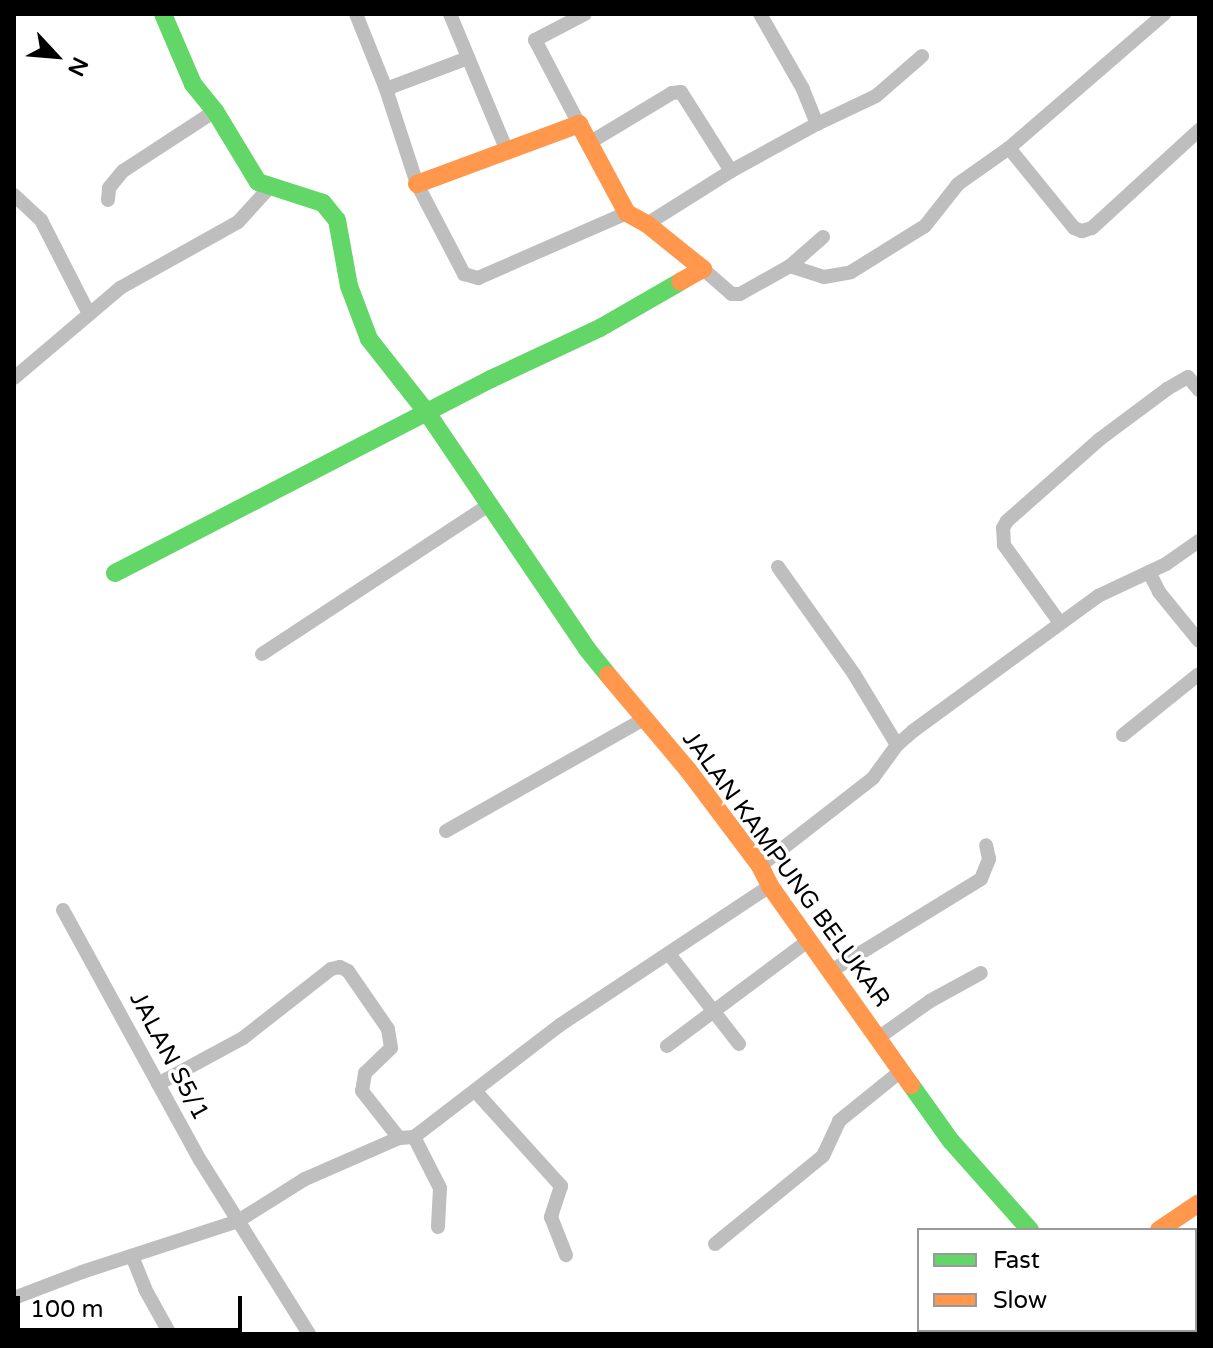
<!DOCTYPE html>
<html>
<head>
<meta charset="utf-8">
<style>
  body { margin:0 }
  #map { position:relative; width:1213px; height:1348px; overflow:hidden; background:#fff; font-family:"Varela Round",sans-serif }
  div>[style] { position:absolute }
  .street>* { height:14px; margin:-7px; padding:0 7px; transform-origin:7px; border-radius:7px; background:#bebebe }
  .fast>* { height:18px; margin:-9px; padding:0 9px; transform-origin:9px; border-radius:9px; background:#63d668 }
  .slow>* { height:18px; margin:-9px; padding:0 9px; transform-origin:9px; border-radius:9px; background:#ff974d }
  span { translate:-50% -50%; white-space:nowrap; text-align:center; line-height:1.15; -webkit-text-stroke:7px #fff; paint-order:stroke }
  .street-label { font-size:24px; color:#000 }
  .frame { position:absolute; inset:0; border:16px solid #000; pointer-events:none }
  .legend { position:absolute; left:917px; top:1228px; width:280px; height:104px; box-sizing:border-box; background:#fff; border:2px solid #999; margin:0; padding:10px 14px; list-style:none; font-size:24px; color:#000 }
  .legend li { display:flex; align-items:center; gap:16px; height:40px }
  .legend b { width:40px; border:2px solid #999 }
  .north { position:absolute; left:16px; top:16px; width:80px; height:80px; -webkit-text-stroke:6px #fff; paint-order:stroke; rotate:116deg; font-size:22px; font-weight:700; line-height:32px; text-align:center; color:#000 }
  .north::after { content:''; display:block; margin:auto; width:28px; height:36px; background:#000; clip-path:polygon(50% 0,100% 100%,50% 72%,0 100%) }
  .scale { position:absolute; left:16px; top:1296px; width:226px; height:36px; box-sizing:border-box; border:4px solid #000; border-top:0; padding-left:10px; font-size:24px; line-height:28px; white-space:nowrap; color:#000; -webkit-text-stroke:6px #fff; paint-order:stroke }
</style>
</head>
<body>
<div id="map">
  <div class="street">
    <div style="left:356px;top:14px;width:81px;rotate:68.2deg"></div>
    <div style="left:386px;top:89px;width:100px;rotate:71.9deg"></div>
    <div style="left:417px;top:184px;width:102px;rotate:62.4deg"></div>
    <div style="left:464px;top:274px;width:15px;rotate:16deg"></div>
    <div style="left:478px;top:278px;width:163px;rotate:-23.6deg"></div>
    <div style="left:450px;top:14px;width:148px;rotate:67.4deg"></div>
    <div style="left:386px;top:89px;width:88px;rotate:-20.7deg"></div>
    <div style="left:579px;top:124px;width:95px;rotate:-117.6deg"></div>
    <div style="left:535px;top:40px;width:56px;rotate:-27.5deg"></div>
    <div style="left:817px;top:124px;width:65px;rotate:-25.4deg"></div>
    <div style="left:876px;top:96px;width:61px;rotate:-41deg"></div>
    <div style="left:589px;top:143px;width:97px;rotate:-31.1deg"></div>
    <div style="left:672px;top:93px;width:9px;rotate:-6deg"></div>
    <div style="left:681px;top:92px;width:93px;rotate:57.7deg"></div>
    <div style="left:1009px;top:148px;width:103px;rotate:50.9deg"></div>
    <div style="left:1074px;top:228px;width:9px;rotate:21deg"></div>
    <div style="left:1082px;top:231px;width:10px;rotate:-17deg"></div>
    <div style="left:1092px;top:228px;width:145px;rotate:-42.5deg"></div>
    <div style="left:14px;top:195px;width:37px;rotate:43deg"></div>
    <div style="left:41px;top:220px;width:103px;rotate:62.9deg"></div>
    <div style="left:108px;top:200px;width:12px;rotate:-85deg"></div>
    <div style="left:109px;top:188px;width:22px;rotate:-51deg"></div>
    <div style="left:123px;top:171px;width:110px;rotate:-33.1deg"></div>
    <div style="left:647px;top:224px;width:99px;rotate:-32.2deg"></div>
    <div style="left:731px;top:171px;width:98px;rotate:-28.7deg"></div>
    <div style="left:817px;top:124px;width:38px;rotate:-112deg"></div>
    <div style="left:803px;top:89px;width:86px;rotate:-119.8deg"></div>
    <div style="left:790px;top:266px;width:44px;rotate:-41.3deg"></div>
    <div style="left:703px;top:269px;width:38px;rotate:41deg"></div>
    <div style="left:732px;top:294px;width:8px"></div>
    <div style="left:740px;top:294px;width:57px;rotate:-29.2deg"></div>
    <div style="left:790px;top:266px;width:36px;rotate:18deg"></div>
    <div style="left:824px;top:277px;width:27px;rotate:-10deg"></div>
    <div style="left:851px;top:272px;width:87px;rotate:-31.9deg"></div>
    <div style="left:925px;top:226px;width:53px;rotate:-51.8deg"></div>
    <div style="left:958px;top:184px;width:62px;rotate:-35.2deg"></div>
    <div style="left:1009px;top:148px;width:205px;rotate:-40.8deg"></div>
    <div style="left:14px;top:378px;width:139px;rotate:-40.3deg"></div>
    <div style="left:120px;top:288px;width:135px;rotate:-29.2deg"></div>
    <div style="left:238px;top:222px;width:46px;rotate:-47.6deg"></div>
    <div style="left:778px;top:567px;width:131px;rotate:54.6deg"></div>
    <div style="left:854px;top:674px;width:83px;rotate:58.8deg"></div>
    <div style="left:1149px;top:572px;width:22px;rotate:63deg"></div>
    <div style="left:1159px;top:592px;width:63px;rotate:50.8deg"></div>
    <div style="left:1060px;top:623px;width:96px;rotate:-125.7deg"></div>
    <div style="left:1004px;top:545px;width:17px;rotate:-93deg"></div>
    <div style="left:1003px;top:528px;width:8px;rotate:-60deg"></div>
    <div style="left:1007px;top:521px;width:124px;rotate:-41.4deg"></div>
    <div style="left:1100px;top:439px;width:84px;rotate:-36.7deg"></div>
    <div style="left:1167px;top:389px;width:24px;rotate:-30deg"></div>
    <div style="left:1188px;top:377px;width:17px;rotate:50deg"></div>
    <div style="left:262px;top:654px;width:272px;rotate:-33.3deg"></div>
    <div style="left:1123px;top:735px;width:97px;rotate:-38.8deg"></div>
    <div style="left:446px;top:831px;width:227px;rotate:-29.5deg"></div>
    <div style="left:760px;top:866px;width:143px;rotate:-37.9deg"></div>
    <div style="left:873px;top:778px;width:41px;rotate:-54deg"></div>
    <div style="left:897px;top:745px;width:21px;rotate:-41deg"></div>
    <div style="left:913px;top:731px;width:229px;rotate:-36.1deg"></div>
    <div style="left:1098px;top:596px;width:75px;rotate:-25.2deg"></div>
    <div style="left:1166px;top:564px;width:40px;rotate:-34.9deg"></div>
    <div style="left:63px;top:910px;width:285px;rotate:61.3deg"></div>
    <div style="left:200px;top:1160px;width:205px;rotate:57.9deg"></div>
    <div style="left:669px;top:954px;width:114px;rotate:52.1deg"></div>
    <div style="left:831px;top:971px;width:176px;rotate:-31.5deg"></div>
    <div style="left:981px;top:879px;width:22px;rotate:-68deg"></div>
    <div style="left:989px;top:859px;width:14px;rotate:-102deg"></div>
    <div style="left:878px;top:1038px;width:64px;rotate:-35.4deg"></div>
    <div style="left:930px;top:1001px;width:58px;rotate:-28.8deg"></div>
    <div style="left:667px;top:1046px;width:177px;rotate:-36.7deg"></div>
    <div style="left:158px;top:1084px;width:97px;rotate:-28.4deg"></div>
    <div style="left:243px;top:1038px;width:112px;rotate:-38.1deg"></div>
    <div style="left:331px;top:969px;width:9px;rotate:-13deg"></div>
    <div style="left:340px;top:967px;width:9px;rotate:27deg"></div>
    <div style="left:348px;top:971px;width:70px;rotate:55.4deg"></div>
    <div style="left:388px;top:1029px;width:19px;rotate:81deg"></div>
    <div style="left:391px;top:1048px;width:36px;rotate:136deg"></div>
    <div style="left:365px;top:1073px;width:18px;rotate:99deg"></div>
    <div style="left:362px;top:1091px;width:60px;rotate:51.8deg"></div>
    <div style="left:476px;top:1092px;width:127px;rotate:47.9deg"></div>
    <div style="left:561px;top:1186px;width:33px;rotate:108deg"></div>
    <div style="left:551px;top:1217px;width:41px;rotate:68.5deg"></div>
    <div style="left:414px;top:1137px;width:57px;rotate:63deg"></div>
    <div style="left:440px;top:1188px;width:39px;rotate:93deg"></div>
    <div style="left:715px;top:1244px;width:139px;rotate:-39.2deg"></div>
    <div style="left:823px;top:1156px;width:38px;rotate:-65deg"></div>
    <div style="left:839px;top:1121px;width:80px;rotate:-38.9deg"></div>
    <div style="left:132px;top:1256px;width:35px;rotate:68deg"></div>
    <div style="left:145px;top:1289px;width:51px;rotate:60.9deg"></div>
    <div style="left:14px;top:1298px;width:73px;rotate:-20.9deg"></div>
    <div style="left:82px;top:1272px;width:164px;rotate:-18.1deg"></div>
    <div style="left:238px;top:1221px;width:79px;rotate:-32.1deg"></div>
    <div style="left:305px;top:1179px;width:103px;rotate:-23.6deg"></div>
    <div style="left:399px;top:1138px;width:15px;rotate:-4deg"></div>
    <div style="left:414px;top:1137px;width:184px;rotate:-37.5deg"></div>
    <div style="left:560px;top:1025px;width:252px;rotate:-33.5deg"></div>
  </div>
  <div class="fast">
    <div style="left:163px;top:14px;width:76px;rotate:66.8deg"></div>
    <div style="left:193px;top:84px;width:35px;rotate:51deg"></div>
    <div style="left:215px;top:111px;width:83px;rotate:58.8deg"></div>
    <div style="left:258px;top:182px;width:68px;rotate:17.9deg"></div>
    <div style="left:323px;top:203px;width:22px;rotate:51deg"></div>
    <div style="left:337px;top:220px;width:67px;rotate:79.7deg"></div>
    <div style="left:349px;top:286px;width:57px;rotate:69.3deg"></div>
    <div style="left:369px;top:339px;width:95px;rotate:51.8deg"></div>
    <div style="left:428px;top:414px;width:284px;rotate:55.9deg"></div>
    <div style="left:587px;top:649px;width:33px;rotate:51deg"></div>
    <div style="left:115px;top:573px;width:423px;rotate:-27.3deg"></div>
    <div style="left:491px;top:379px;width:120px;rotate:-25.1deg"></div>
    <div style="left:600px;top:328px;width:92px;rotate:-29.9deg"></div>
    <div style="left:911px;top:1085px;width:69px;rotate:54.5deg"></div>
    <div style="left:951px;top:1141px;width:119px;rotate:48.4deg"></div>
    <div style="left:1009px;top:1334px;width:7px;rotate:-34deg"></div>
  </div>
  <div class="slow">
    <div style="left:417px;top:184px;width:173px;rotate:-20.3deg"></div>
    <div style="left:579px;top:124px;width:101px;rotate:61.7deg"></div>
    <div style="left:627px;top:213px;width:23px;rotate:29deg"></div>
    <div style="left:647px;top:224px;width:72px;rotate:38.8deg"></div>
    <div style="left:703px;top:269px;width:26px;rotate:151deg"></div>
    <div style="left:608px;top:675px;width:124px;rotate:49.9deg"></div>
    <div style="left:688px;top:770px;width:120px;rotate:53.1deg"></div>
    <div style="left:760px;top:866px;width:22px;rotate:63deg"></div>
    <div style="left:770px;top:886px;width:244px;rotate:54.7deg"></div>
    <div style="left:1159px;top:1230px;width:48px;rotate:-34deg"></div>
  </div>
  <div class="street-label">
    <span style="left:786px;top:869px;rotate:54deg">JALAN KAMPUNG BELUKAR</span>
    <span style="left:169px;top:1056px;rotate:62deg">JALAN S5/1</span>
  </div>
  <div class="frame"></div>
  <ul class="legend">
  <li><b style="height:10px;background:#63d668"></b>Fast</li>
  <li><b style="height:10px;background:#ff974d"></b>Slow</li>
  </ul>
  <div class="north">N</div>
  <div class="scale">100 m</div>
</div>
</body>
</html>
